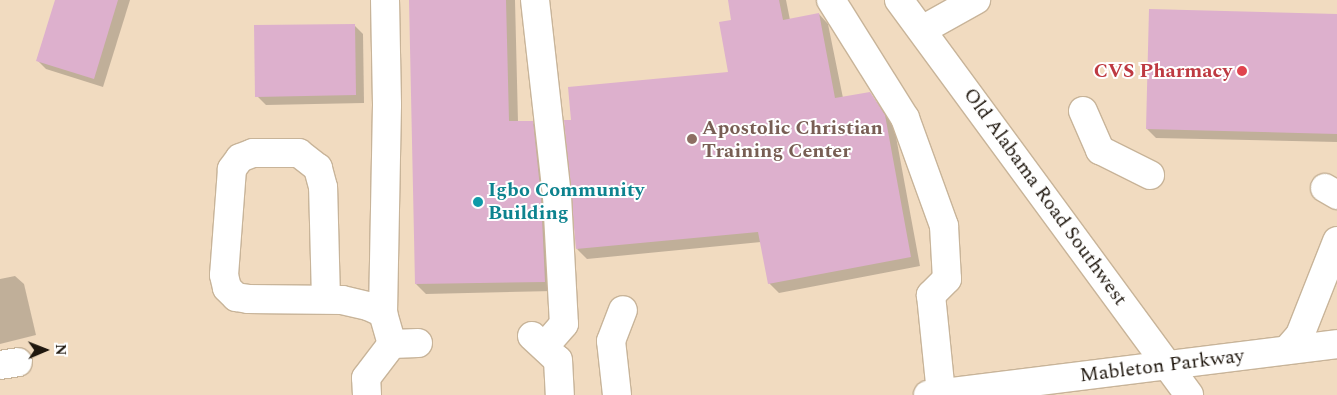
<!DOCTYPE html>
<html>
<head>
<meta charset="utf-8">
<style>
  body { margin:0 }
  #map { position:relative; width:1337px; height:395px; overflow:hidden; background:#f1dbc0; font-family:Spectral,serif }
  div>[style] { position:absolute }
  .shadow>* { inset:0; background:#0003 }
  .building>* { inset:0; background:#ddb0cd }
  .roads { filter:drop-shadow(1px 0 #c8b499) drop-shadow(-1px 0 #c8b499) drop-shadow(0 1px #c8b499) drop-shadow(0 -1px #c8b499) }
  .minor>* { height:28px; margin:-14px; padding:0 14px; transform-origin:14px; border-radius:14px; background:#fff }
  .major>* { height:28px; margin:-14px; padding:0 14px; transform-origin:14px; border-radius:14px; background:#fff }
  .dots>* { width:14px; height:14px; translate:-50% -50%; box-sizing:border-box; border:2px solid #fff; border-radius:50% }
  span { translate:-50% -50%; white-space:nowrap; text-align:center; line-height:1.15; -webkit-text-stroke:4px #fff; paint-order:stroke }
  .health-label { font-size:20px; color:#be3a42; font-weight:700 }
  .right { translate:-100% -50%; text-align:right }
  .education-label { font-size:20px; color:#785e54; font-weight:700 }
  .left { translate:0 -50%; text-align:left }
  .culture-label { font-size:20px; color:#0d838f; font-weight:700 }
  .street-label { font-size:20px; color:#1f170e }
  .north { position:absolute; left:20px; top:325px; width:50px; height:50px; -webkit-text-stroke:4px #fff; paint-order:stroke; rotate:89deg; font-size:14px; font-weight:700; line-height:20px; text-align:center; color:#1f170e }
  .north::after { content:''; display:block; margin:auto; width:18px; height:22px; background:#1f170e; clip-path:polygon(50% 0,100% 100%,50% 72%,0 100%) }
</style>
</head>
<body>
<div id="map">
  <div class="shadow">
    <div style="clip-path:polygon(56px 0,130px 0,103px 87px,46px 69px,37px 60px)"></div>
    <div style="clip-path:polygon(410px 0,515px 0,518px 122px,532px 122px,542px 132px,554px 291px,426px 294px,416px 284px)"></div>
    <div style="clip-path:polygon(729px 0,786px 0,790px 20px,819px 14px,828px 24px,843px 98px,870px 93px,894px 126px,920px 266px,779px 293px,769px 283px,761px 242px,587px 259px,577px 249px,729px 73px,733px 21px)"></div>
    <div style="clip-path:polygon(1337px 15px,1337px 142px,1156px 138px,1147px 129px)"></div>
    <div style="clip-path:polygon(354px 25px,363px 34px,364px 103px,266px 105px,257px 96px)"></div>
    <div style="clip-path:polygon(15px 276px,24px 284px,36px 335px,0 344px,0 279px)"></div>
  </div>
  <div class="building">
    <div style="clip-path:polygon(55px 0,118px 0,94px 79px,36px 61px)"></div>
    <div style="clip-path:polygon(409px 0,506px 0,509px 121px,533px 121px,541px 197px,545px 282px,415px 284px)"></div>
    <div style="clip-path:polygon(728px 0,779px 0,783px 20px,819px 13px,835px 98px,870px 92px,885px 115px,911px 257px,768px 284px,758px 232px,576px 249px,564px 120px,571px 120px,568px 87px,728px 72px,719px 22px,731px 20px)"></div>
    <div style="clip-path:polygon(1149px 9px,1337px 14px,1337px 134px,1146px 129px)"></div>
    <div style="clip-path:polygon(355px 24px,356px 95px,255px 97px,254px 25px)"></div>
  </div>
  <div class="roads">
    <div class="minor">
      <div style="left:385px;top:0;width:105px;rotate:88.9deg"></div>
      <div style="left:387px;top:105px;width:208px;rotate:91.1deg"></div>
      <div style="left:383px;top:313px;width:32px;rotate:74deg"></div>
      <div style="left:535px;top:0;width:197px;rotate:83.6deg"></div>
      <div style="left:557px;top:196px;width:128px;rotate:86.9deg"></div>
      <div style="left:564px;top:324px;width:30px;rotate:131deg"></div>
      <div style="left:831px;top:0;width:139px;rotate:57.9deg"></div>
      <div style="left:905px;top:118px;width:115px;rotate:70.1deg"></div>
      <div style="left:944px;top:226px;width:53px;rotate:86.8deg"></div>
      <div style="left:947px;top:279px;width:23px;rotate:135deg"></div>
      <div style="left:931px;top:295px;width:99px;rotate:84.2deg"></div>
      <div style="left:899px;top:0;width:490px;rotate:53.7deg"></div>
      <div style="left:922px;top:30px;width:62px;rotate:-29.1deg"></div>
      <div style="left:1083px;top:111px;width:43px;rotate:66.4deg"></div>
      <div style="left:1100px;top:150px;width:56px;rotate:26.6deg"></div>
      <div style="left:1325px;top:188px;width:14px;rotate:30deg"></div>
      <div style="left:326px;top:299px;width:112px;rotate:-91.5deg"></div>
      <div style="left:323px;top:187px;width:20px;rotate:-105deg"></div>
      <div style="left:318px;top:168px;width:24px;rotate:-142deg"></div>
      <div style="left:299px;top:153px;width:46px;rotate:180deg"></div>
      <div style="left:253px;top:153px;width:14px;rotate:159deg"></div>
      <div style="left:240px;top:158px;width:14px;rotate:126deg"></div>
      <div style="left:232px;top:169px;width:106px;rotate:94.3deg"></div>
      <div style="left:224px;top:275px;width:13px;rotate:77deg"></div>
      <div style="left:227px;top:288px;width:13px;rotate:45deg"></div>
      <div style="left:236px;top:297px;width:12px;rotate:9deg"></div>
      <div style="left:248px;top:299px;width:94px;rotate:0.6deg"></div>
      <div style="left:342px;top:300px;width:27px;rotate:13deg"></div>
      <div style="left:368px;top:306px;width:17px;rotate:25deg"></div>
      <div style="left:532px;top:336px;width:35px;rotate:43deg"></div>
      <div style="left:558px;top:360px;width:35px;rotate:87deg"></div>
      <div style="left:1287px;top:350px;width:20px;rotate:-49deg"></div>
      <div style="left:1300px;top:335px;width:101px;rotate:-68.5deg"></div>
      <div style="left:0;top:365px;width:18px;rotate:-9deg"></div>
      <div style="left:367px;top:395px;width:17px;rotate:-93deg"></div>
      <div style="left:366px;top:378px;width:43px;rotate:-52.6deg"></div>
      <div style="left:392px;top:344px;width:26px;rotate:-2deg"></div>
      <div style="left:617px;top:395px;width:54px;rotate:-96.3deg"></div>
      <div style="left:611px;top:341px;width:33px;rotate:-69deg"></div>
    </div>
    <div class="major">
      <div style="left:928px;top:395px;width:412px;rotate:-7.1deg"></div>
    </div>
  </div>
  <div class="dots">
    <div style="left:1242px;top:71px;background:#e0444e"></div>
    <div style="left:692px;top:139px;background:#8d6e63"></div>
    <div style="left:478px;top:202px;background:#0f9aa8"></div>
  </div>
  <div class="health-label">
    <span class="right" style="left:1232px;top:71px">CVS Pharmacy</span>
  </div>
  <div class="education-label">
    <span class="left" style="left:702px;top:140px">Apostolic Christian<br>Training Center</span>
  </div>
  <div class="culture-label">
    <span class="left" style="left:488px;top:202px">Igbo Community<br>Building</span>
  </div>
  <div class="street-label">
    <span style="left:1045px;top:197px;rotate:54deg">Old Alabama Road Southwest</span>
    <span style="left:1162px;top:366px;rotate:-7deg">Mableton Parkway</span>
  </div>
  <div class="north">N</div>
</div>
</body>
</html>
